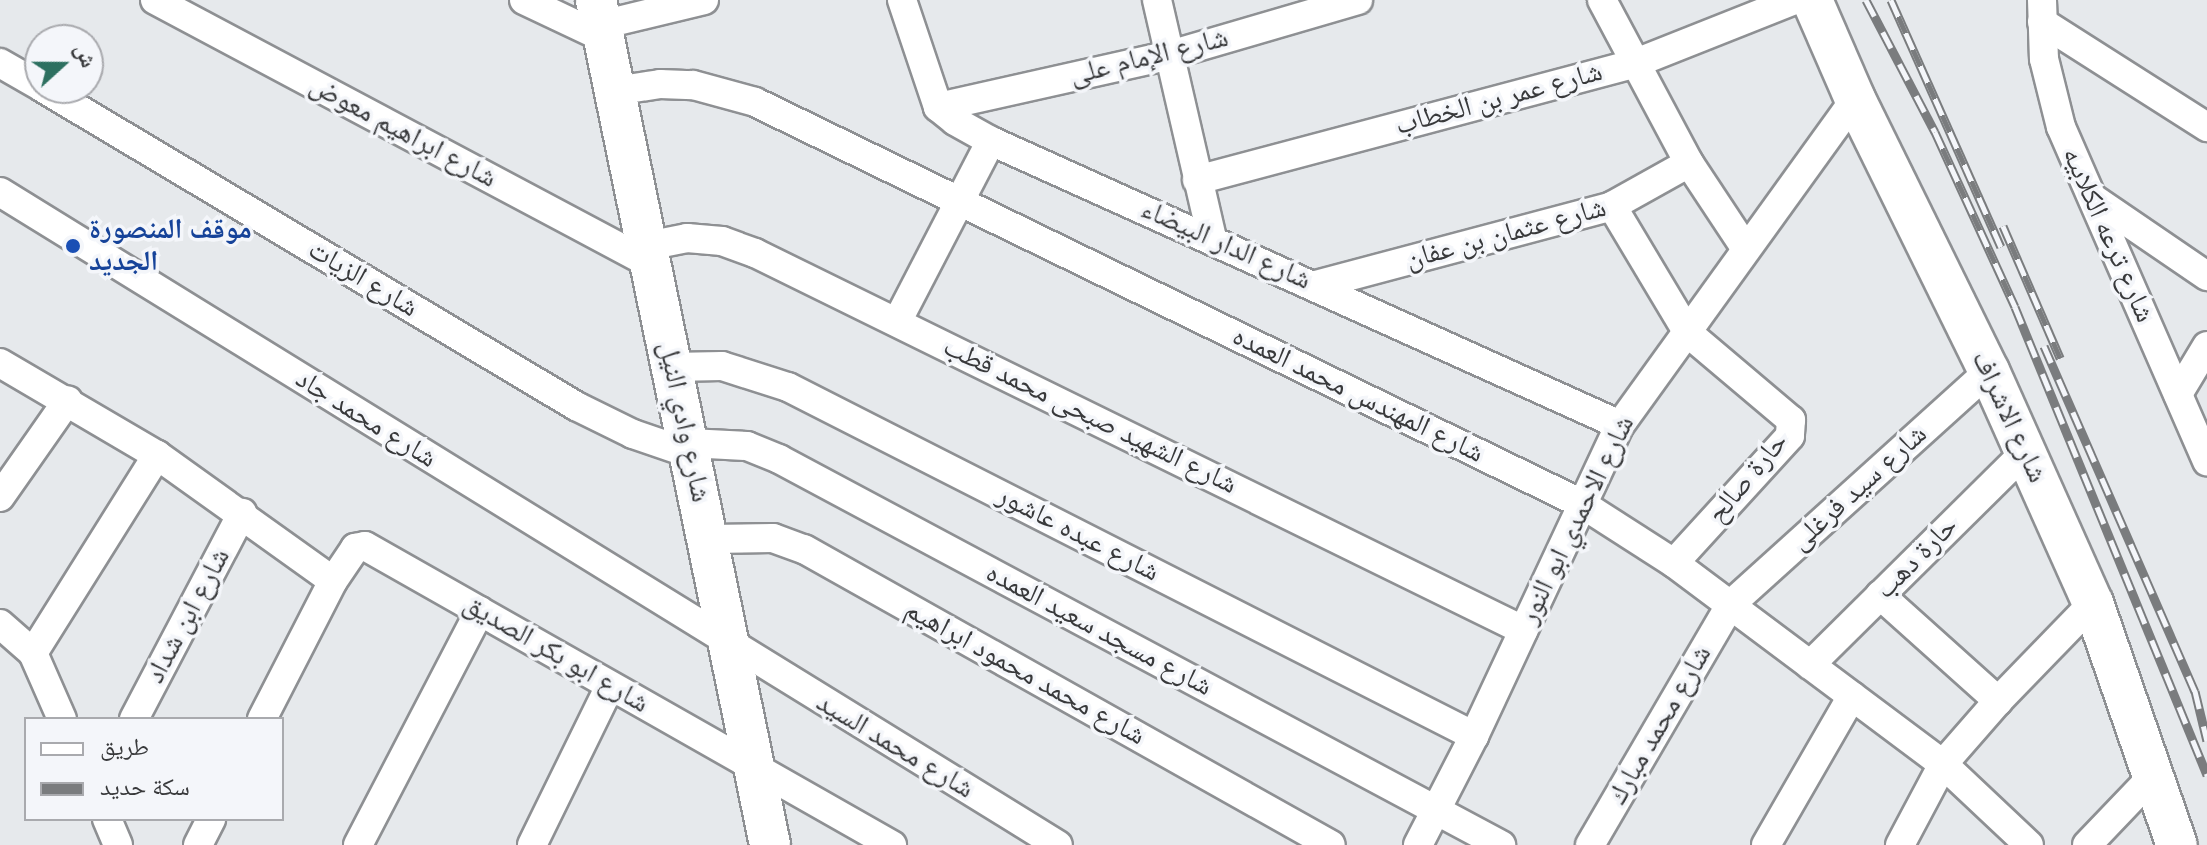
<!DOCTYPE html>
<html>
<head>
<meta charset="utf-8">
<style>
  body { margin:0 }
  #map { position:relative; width:2207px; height:845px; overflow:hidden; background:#e6e9ec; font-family:Spectral,"Noto Naskh Arabic",serif }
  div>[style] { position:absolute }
  .roads { filter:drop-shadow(2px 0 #8e9093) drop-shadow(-2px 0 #8e9093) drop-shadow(0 2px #8e9093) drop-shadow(0 -2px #8e9093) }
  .street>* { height:28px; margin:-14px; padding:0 14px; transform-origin:14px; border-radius:14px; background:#fff }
  .secondary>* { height:40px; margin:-20px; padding:0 20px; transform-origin:20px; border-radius:20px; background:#fff }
  .rail>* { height:9px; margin-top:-4.5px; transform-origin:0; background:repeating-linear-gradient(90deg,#f4f6fa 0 18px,#7a7c7e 0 36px); box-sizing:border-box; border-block:2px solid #7a7c7e }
  .dots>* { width:22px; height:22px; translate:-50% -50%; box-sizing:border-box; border:4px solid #f4f6fa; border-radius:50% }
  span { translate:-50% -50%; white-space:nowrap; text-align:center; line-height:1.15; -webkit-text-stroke:7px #f4f6fa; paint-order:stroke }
  .street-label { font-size:28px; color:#38393b }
  .transit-label { font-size:28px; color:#164399; font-weight:700 }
  .left { translate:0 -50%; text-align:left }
  .legend { position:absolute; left:24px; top:717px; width:260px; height:104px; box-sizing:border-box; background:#f4f6fa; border:2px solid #a9aaae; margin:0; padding:10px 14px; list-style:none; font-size:24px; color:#38393b }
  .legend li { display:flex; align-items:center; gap:16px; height:40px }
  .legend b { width:40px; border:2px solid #a9aaae }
  .north { position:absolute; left:24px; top:24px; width:80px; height:80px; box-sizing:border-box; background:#f4f6fa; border:2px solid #a9aaae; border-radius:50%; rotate:69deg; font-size:22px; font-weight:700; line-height:32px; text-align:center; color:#38393b }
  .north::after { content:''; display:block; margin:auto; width:28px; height:36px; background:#2d7060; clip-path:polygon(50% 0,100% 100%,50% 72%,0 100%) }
</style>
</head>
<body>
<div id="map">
  <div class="roads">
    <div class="street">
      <div style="left:155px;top:0;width:562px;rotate:28.02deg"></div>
      <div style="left:524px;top:0;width:89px;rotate:25.4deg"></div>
      <div style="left:902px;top:0;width:113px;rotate:71.4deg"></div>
      <div style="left:938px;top:107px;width:22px;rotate:39deg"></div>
      <div style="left:955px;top:121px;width:41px;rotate:29.1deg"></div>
      <div style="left:991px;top:141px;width:690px;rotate:24.3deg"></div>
      <div style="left:1157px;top:0;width:244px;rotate:77deg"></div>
      <div style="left:1602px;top:0;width:185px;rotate:61.9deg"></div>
      <div style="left:1689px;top:163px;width:103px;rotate:56.5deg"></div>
      <div style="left:2042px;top:0;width:59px;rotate:88.1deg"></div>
      <div style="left:2044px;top:59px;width:70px;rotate:76deg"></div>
      <div style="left:2061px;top:127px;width:365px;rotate:66.4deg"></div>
      <div style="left:2042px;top:22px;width:196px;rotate:32.5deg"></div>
      <div style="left:601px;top:25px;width:106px;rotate:-13.6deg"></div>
      <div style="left:0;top:63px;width:46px;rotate:29.9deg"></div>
      <div style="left:43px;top:88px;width:621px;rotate:30.82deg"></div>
      <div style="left:576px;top:406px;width:64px;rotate:26.2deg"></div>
      <div style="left:633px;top:434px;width:61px;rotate:19deg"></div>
      <div style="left:615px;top:91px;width:46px;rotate:-8.8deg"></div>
      <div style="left:660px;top:84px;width:33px;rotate:2deg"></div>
      <div style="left:693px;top:85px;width:64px;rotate:15.3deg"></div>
      <div style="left:755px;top:102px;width:920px;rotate:25.92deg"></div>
      <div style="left:1582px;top:504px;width:109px;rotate:32.7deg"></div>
      <div style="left:1674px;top:563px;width:336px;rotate:36.8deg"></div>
      <div style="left:1943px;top:764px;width:118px;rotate:43.3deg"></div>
      <div style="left:938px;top:107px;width:238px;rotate:-12.6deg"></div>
      <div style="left:1170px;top:55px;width:196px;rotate:-16.3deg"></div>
      <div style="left:1197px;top:180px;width:451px;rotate:-14.9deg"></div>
      <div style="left:1633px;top:64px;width:174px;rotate:-21.6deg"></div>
      <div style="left:0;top:192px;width:1243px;rotate:31.68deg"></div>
      <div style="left:2094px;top:199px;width:137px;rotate:34.3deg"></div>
      <div style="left:1612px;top:206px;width:148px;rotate:59.1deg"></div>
      <div style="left:1688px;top:333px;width:135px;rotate:40.2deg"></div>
      <div style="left:1791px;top:420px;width:16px;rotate:94deg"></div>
      <div style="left:1790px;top:436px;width:172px;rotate:132.4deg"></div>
      <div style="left:647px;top:246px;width:41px;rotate:-11.3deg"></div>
      <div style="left:687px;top:238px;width:35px;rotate:5deg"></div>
      <div style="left:722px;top:241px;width:35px;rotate:20deg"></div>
      <div style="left:755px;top:253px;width:856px;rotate:26.15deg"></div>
      <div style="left:1316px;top:285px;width:306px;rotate:-14.9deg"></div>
      <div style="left:1612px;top:206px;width:88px;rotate:-29.2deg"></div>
      <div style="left:897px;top:322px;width:204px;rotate:-62.6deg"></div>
      <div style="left:0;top:363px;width:182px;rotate:30.4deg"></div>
      <div style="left:157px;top:455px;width:216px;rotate:35.6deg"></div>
      <div style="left:672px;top:367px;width:50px;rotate:-1.1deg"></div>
      <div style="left:722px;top:366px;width:69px;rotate:17.7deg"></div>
      <div style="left:788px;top:387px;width:770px;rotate:26.96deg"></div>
      <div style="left:2178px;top:394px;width:56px;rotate:-58.9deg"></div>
      <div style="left:689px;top:443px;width:58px;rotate:3deg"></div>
      <div style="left:747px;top:446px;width:35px;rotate:22deg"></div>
      <div style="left:779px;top:459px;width:819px;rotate:28.13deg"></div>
      <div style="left:0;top:497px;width:118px;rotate:-55deg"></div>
      <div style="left:709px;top:539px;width:64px;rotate:-0.9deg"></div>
      <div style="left:773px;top:538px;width:33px;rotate:20deg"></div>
      <div style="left:804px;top:549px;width:604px;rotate:29.32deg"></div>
      <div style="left:1880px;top:595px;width:159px;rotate:41.9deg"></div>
      <div style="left:0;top:624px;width:44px;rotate:41.3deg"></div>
      <div style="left:33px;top:653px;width:72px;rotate:66.3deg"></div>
      <div style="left:33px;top:653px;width:234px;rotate:-57.9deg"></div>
      <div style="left:1810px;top:665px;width:303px;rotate:-44.7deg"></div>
      <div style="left:134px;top:719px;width:233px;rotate:-62.3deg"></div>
      <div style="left:262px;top:719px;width:155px;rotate:-62.8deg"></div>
      <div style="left:333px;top:581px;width:40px;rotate:-56deg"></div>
      <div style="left:355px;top:548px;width:10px;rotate:-11deg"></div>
      <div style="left:365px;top:546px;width:606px;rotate:29.57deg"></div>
      <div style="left:107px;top:819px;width:28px;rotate:67deg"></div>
      <div style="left:198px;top:845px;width:29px;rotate:-63deg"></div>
      <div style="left:358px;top:845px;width:264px;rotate:-62.5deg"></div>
      <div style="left:532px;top:845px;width:177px;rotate:-63.9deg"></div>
      <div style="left:1418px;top:845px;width:123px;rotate:-62.8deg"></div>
      <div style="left:1474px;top:736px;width:344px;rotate:-64.9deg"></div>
      <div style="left:1620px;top:425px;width:402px;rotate:-54.2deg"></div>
      <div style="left:1590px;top:845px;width:278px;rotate:-59.7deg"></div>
      <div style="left:1730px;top:605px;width:349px;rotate:-42.1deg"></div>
      <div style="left:1766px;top:845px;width:172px;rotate:-60deg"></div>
      <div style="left:1900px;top:845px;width:92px;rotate:-62deg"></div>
      <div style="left:1943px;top:764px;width:84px;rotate:-48.9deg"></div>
      <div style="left:1998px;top:701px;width:136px;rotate:-45.9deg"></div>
      <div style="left:2087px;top:845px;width:97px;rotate:-46.3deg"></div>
    </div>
    <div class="secondary">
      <div style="left:596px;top:0;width:863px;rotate:78.36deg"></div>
      <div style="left:1812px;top:0;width:108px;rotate:66.5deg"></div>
      <div style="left:1855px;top:99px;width:303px;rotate:63.8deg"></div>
      <div style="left:1989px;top:371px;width:254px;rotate:65.9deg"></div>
      <div style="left:2093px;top:603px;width:256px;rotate:70.9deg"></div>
    </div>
  </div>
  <div class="rail">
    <div style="left:1866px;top:0;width:149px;rotate:62.4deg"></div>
    <div style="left:1935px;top:132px;width:192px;rotate:65.4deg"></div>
    <div style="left:2015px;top:307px;width:506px;rotate:67.69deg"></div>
    <div style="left:1891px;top:0;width:270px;rotate:66deg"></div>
    <div style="left:2003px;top:226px;width:144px;rotate:66.6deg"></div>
    <div style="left:2044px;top:346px;width:377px;rotate:66.4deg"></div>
    <div style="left:2195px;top:691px;width:51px;rotate:76.5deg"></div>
  </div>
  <div class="dots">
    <div style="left:73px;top:246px;background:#1a4fb4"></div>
  </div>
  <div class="street-label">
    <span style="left:1149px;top:57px;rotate:-14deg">شارع الإمام على</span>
    <span style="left:1499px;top:99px;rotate:-15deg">شارع عمر بن الخطاب</span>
    <span style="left:403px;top:132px;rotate:28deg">شارع ابراهيم معوض</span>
    <span style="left:1506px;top:234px;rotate:-15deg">شارع عثمان بن عفان</span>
    <span style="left:2108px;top:235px;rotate:66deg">شارع ترعه الكلابيه</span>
    <span style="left:1226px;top:245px;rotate:24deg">شارع الدار البيضاء</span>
    <span style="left:363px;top:279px;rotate:31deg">شارع الزيات</span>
    <span style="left:1358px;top:395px;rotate:26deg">شارع المهندس محمد العمده</span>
    <span style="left:1090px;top:416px;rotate:26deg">شارع الشهيد صبحى محمد قطب</span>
    <span style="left:2009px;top:417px;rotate:65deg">شارع الاشراف</span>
    <span style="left:366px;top:419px;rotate:32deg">شارع محمد جاد</span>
    <span style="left:684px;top:422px;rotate:78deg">شارع وادي النيل</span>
    <span style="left:1748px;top:478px;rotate:-50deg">حارة صالح</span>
    <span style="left:1859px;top:488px;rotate:-42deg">شارع سيد فرغلى</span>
    <span style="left:1577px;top:520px;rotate:-64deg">شارع الاحمدي ابو النور</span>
    <span style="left:1078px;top:534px;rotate:27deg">شارع عبده عاشور</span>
    <span style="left:1917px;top:558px;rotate:-45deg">حارة دهب</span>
    <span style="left:188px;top:616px;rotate:-62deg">شارع ابن شداد</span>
    <span style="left:1099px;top:630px;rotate:28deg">شارع مسجد سعيد العمده</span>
    <span style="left:556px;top:654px;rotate:30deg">شارع ابو بكر الصديق</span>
    <span style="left:1025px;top:673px;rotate:29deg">شارع محمد محمود ابراهيم</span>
    <span style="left:1660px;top:725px;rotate:-60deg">شارع محمد مبارك</span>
    <span style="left:895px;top:746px;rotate:31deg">شارع محمد السيد</span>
  </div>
  <div class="transit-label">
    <span class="left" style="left:89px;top:246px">موقف المنصورة<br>الجديد</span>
  </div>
  <ul class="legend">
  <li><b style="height:10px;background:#fff"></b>طريق</li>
  <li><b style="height:10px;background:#7a7c7e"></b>سكة حديد</li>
  </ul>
  <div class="north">ش</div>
</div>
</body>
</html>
